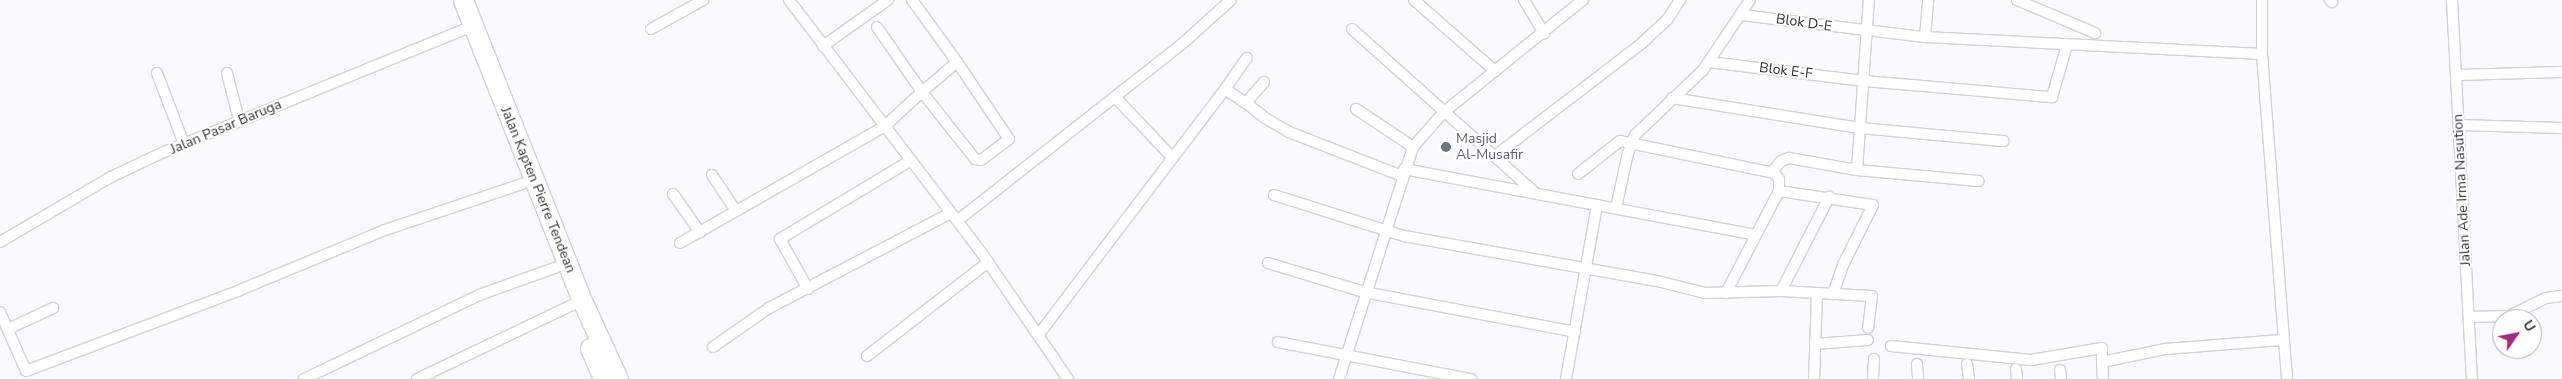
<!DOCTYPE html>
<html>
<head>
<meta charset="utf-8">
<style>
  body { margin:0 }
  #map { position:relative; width:2562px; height:379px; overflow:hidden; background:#fafafe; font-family:"Nunito Sans",sans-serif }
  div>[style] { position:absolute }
  .roads { filter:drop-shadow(1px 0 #d2d2d7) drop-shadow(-1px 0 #d2d2d7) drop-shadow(0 1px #d2d2d7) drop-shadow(0 -1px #d2d2d7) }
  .street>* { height:10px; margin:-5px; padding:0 5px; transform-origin:5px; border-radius:5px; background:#fff }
  .highway>* { height:19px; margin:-9.5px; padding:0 9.5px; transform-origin:9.5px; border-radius:9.5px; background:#fff }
  .dots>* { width:14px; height:14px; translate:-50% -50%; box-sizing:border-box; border:2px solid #fff; border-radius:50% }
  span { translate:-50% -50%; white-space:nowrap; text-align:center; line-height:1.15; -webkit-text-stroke:4px #fff; paint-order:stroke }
  .street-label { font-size:14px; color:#313133 }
  .worship-label { font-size:14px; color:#5b616d }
  .left { translate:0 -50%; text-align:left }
  .north { position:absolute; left:2492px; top:309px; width:50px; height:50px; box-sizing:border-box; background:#fff; border:1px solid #adadad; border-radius:50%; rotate:57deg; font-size:14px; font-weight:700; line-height:20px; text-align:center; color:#313133 }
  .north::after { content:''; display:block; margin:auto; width:18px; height:22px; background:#a6297c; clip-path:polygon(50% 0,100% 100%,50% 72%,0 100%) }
</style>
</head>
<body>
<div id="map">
  <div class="roads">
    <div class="street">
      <div style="left:789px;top:0;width:317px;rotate:52.7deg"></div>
      <div style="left:981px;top:252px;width:154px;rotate:55.6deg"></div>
      <div style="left:912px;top:0;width:77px;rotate:54deg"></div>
      <div style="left:1414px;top:0;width:108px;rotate:41.2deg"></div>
      <div style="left:1524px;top:0;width:39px;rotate:59deg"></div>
      <div style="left:2017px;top:0;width:85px;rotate:22.9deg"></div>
      <div style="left:2262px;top:0;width:54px;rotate:90deg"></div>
      <div style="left:2262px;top:54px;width:326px;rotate:85.6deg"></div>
      <div style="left:2330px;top:0;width:3px;rotate:45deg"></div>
      <div style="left:2452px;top:0;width:380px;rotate:87deg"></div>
      <div style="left:1742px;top:15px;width:184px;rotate:6.9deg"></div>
      <div style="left:1925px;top:37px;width:337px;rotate:2.9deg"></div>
      <div style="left:651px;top:29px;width:60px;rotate:-29.1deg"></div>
      <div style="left:1352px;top:29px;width:244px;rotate:41.8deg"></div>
      <div style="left:1925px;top:37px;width:37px;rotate:-85deg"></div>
      <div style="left:823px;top:46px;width:80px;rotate:-35.3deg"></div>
      <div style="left:1709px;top:62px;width:156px;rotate:7deg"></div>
      <div style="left:1864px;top:81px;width:189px;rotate:4.9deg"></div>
      <div style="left:2052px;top:97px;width:54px;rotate:-73.9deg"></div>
      <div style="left:157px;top:73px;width:76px;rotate:69.2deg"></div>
      <div style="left:227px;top:73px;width:49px;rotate:75.7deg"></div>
      <div style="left:2457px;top:75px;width:105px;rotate:-1.6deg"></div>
      <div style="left:1264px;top:82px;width:28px;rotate:131deg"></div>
      <div style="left:1246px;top:103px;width:24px;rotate:38deg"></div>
      <div style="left:1265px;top:118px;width:28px;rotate:30deg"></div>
      <div style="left:1289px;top:132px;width:121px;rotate:21.3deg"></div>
      <div style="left:1225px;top:89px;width:38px;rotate:-55deg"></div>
      <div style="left:1115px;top:97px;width:83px;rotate:46.5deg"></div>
      <div style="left:1672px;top:98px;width:190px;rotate:9.1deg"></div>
      <div style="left:1860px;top:128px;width:144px;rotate:5.2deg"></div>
      <div style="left:1356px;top:109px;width:69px;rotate:33.7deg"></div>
      <div style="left:2459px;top:125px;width:103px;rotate:1.7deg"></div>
      <div style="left:1495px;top:156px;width:185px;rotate:-37.5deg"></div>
      <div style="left:1642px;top:43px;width:34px;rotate:-43deg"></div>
      <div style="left:1667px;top:20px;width:24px;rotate:-57deg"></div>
      <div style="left:1404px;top:169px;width:358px;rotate:10.6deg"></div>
      <div style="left:1857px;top:170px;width:170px;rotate:-86deg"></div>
      <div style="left:1772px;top:172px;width:14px;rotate:-51deg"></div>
      <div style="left:1781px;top:161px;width:9px;rotate:-21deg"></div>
      <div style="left:1789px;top:158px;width:69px;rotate:10deg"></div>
      <div style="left:1857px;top:170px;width:122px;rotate:5.2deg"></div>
      <div style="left:1578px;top:174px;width:53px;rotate:-38.2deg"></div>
      <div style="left:1620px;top:141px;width:157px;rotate:11.7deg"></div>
      <div style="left:1774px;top:173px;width:8px;rotate:50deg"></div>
      <div style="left:1779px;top:179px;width:12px;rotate:90deg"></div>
      <div style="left:1779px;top:191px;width:115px;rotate:117.5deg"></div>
      <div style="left:712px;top:175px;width:43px;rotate:56.3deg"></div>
      <div style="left:1779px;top:191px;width:95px;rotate:8.5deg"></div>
      <div style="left:1873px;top:205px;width:67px;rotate:116.6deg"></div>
      <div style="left:1843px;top:265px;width:31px;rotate:109deg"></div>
      <div style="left:673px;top:194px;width:47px;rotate:54.6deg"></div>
      <div style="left:1274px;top:195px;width:136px;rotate:17.5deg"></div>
      <div style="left:1404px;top:236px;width:261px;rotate:10.1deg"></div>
      <div style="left:1661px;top:282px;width:45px;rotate:14deg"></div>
      <div style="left:1705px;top:293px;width:76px;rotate:-1.5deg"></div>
      <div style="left:1781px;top:291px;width:91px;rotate:3.1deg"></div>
      <div style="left:1872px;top:296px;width:32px;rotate:97deg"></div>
      <div style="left:1616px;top:208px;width:56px;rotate:-77.7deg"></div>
      <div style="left:1628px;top:153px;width:19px;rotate:-69deg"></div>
      <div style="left:1635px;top:135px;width:94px;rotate:-43.7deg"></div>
      <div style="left:1703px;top:70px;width:84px;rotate:-56.1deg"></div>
      <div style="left:957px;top:221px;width:288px;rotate:-38.2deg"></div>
      <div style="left:1183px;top:43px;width:64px;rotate:-41.9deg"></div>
      <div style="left:0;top:242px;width:129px;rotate:-30.4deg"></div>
      <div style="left:111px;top:177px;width:59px;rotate:-25.3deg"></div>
      <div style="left:164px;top:152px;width:334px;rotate:-22.2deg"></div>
      <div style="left:680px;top:243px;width:236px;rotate:-29.7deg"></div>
      <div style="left:885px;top:126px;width:23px;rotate:-43deg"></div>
      <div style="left:902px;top:110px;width:27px;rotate:-42deg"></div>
      <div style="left:922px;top:92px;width:46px;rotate:-40.6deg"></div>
      <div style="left:957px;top:62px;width:93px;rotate:56deg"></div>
      <div style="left:1009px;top:139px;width:35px;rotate:143deg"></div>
      <div style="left:981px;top:160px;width:6px;rotate:-171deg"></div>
      <div style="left:975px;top:159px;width:85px;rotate:-128.3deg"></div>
      <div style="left:922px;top:92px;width:79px;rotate:-124.7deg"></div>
      <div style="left:1268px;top:263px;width:100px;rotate:16.8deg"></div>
      <div style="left:1364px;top:292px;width:215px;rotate:10.7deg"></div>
      <div style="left:808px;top:289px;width:57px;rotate:-119.2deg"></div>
      <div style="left:780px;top:239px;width:152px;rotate:-31deg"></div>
      <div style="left:1781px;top:291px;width:106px;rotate:-62.9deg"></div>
      <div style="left:0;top:312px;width:64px;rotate:66.2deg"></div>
      <div style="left:26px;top:371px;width:229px;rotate:-20.7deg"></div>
      <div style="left:240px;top:290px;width:157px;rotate:-22.5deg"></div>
      <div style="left:385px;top:230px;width:145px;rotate:-18.6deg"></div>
      <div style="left:2469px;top:317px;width:40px;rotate:-1.4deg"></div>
      <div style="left:2509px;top:316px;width:41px;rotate:-25.9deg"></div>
      <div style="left:2546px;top:298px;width:16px;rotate:-7deg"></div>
      <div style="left:8px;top:329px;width:50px;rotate:-25deg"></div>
      <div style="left:1039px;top:334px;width:308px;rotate:-52.8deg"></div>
      <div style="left:1225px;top:89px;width:25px;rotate:34deg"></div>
      <div style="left:1278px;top:342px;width:197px;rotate:10.9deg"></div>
      <div style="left:1815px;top:344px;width:53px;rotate:-4.3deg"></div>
      <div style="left:1891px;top:346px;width:141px;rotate:5.7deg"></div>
      <div style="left:2031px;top:360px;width:72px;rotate:-9.6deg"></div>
      <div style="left:2102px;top:348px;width:14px;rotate:90deg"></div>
      <div style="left:2102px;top:362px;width:64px;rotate:-11.7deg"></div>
      <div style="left:2165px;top:349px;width:117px;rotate:-4.4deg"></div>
      <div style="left:713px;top:347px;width:68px;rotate:-34.9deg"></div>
      <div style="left:769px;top:308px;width:205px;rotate:-27.6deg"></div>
      <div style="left:867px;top:356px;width:153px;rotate:-37.8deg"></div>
      <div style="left:2102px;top:362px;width:17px;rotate:87deg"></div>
      <div style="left:1917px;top:364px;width:15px;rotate:86deg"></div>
      <div style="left:1967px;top:364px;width:15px;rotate:82deg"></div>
      <div style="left:2016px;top:369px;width:10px;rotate:84deg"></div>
      <div style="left:2060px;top:370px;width:9px;rotate:84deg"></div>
      <div style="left:304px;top:379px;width:194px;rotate:-25.6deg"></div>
      <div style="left:479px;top:295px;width:83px;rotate:-19.7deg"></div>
      <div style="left:417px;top:379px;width:172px;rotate:-25.5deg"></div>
      <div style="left:1339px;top:379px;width:244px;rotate:-72.3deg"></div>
      <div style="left:1413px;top:147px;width:47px;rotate:-48.5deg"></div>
      <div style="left:1444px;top:112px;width:179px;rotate:-38.9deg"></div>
      <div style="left:1566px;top:379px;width:177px;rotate:-79.9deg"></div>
      <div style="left:1814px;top:379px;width:86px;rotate:-88deg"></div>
      <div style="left:1873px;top:379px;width:20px;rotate:-87deg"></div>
    </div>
    <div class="highway">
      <div style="left:463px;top:0;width:328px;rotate:68.4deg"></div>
      <div style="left:584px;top:305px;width:81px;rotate:65.3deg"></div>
      <div style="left:590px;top:348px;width:34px;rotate:67deg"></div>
    </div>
  </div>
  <div class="dots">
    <div style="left:1446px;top:147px;background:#6b7280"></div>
  </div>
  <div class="street-label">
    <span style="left:1804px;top:23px;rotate:8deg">Blok D-E</span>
    <span style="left:1786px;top:71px;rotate:7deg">Blok E-F</span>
    <span style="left:226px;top:127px;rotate:-23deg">Jalan Pasar Baruga</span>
    <span style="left:538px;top:190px;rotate:68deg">Jalan Kapten Pierre Tendean</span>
    <span style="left:2462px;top:190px;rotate:-93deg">Jalan Ade Irma Nasution</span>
  </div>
  <div class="worship-label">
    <span class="left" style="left:1456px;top:147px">Masjid<br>Al-Musafir</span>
  </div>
  <div class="north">U</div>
</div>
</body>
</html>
